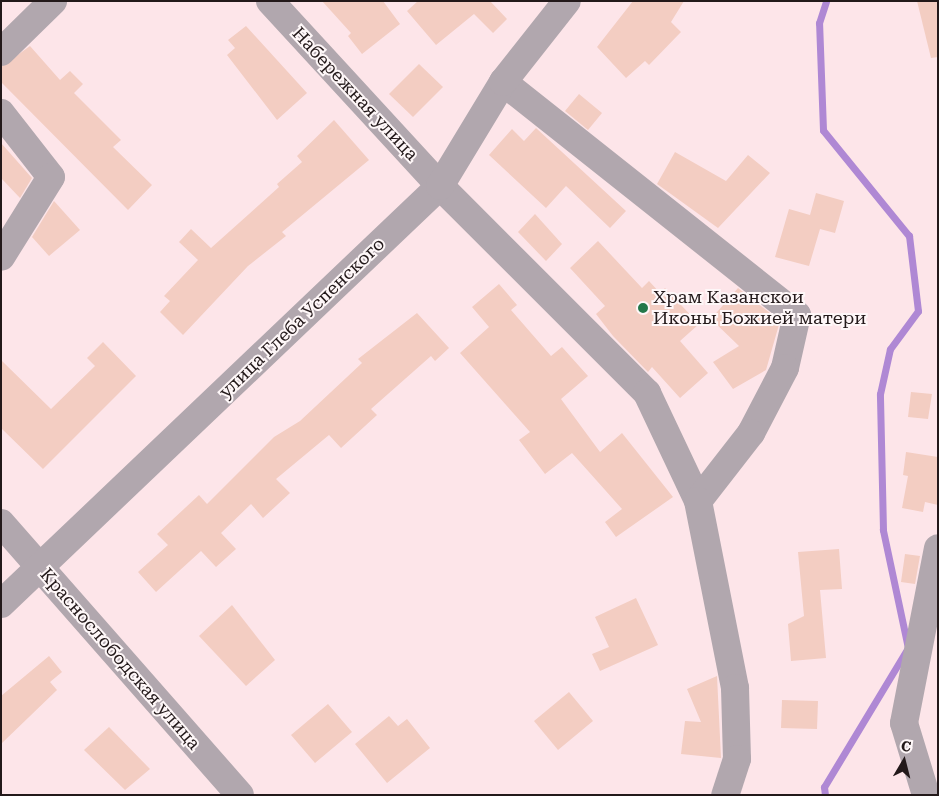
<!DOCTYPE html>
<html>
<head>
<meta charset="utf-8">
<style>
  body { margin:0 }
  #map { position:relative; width:939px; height:796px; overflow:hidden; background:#fde5e9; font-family:"Roboto Serif",serif }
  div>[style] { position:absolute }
  .stream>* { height:7px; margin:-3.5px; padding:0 3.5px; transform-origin:3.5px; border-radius:3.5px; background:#af88d4 }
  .building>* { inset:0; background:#f3cdc2 }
  .minor>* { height:28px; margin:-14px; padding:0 14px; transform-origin:14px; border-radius:14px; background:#b1a7ae }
  .dots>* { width:14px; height:14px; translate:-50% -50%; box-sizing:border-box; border:2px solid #fef7f8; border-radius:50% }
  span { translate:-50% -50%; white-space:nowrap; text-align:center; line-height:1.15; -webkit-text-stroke:4px #fef7f8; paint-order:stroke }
  .street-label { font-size:18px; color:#23191a }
  .poi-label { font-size:18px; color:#23191a }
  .left { translate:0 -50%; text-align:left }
  .frame { position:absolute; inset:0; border:2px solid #23191a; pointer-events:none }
  .north { position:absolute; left:879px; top:736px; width:50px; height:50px; -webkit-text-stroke:4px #fef7f8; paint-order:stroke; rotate:8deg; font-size:14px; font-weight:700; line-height:20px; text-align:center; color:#23191a }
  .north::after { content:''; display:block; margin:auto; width:18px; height:22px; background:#23191a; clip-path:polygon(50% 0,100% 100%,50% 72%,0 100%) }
</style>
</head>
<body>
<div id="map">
  <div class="stream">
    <div style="left:825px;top:795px;width:8px;rotate:-97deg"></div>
    <div style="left:824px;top:787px;width:162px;rotate:-58.9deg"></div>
    <div style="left:908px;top:648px;width:121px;rotate:-102deg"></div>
    <div style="left:883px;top:530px;width:136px;rotate:-91.3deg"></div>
    <div style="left:880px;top:394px;width:46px;rotate:-77.5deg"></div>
    <div style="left:890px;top:349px;width:47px;rotate:-53.6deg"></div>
    <div style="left:918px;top:311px;width:76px;rotate:-96.8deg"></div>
    <div style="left:909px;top:236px;width:136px;rotate:-129.1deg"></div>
    <div style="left:823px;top:130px;width:107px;rotate:-92.1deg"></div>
    <div style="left:819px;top:23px;width:23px;rotate:-72deg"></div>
  </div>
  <div class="building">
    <div style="clip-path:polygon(322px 1px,383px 1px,400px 24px,362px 54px,348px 36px,351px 33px)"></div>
    <div style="clip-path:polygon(418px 1px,490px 1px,507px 19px,493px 33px,474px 14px,436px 45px,407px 11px)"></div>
    <div style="clip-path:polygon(633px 1px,684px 1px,671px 22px,681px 32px,649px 65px,645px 61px,626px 78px,597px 47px)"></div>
    <div style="clip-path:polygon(917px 1px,938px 1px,938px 57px,931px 58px)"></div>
    <div style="clip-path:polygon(246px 26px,307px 93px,277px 120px,227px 55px,235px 48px,228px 40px)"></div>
    <div style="clip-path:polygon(30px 46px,60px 80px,70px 71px,83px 84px,74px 93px,121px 140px,113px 147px,152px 185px,128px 210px,1px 82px,1px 67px)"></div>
    <div style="clip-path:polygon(419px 64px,443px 87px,413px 117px,389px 94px)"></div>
    <div style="clip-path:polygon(579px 94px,602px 113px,588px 130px,565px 111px)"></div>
    <div style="clip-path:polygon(334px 120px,369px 160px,282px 232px,286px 236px,248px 266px,183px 335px,160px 312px,170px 301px,164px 296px,198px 260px,179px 242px,191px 229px,211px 248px,279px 187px,277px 184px,302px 162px,297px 156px)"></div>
    <div style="clip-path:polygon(536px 128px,626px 211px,610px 228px,566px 186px,546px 208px,489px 155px,512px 129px,524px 141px)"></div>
    <div style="clip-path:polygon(1px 143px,32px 178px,20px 198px,1px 178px)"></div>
    <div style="clip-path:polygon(675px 152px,726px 181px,748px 155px,770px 173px,718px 228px,657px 184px)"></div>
    <div style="clip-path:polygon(816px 193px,844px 201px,835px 233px,820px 229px,809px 266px,775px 257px,789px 209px,810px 215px)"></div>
    <div style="clip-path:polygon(54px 201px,80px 230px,49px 256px,32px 237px)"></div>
    <div style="clip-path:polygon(535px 214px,562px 244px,546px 261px,518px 232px)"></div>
    <div style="clip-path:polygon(598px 241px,642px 288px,649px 281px,660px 293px,665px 288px,699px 324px,680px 341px,708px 373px,680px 398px,652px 367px,648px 372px,613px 336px,596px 314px,605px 306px,570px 268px)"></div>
    <div style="clip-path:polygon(499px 284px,517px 305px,511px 310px,551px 356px,562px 347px,588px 376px,561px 399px,600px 452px,622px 433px,673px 497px,616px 537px,605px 522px,622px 509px,572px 453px,545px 474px,519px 440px,530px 432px,460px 353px,489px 327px,472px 307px)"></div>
    <div style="clip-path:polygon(738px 288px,780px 321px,766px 370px,733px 389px,713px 362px,739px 346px,711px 319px)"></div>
    <div style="clip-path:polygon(417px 313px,449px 348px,435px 361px,431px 356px,371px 409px,377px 415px,341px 448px,329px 435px,276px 479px,290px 493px,263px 518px,251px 504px,221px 533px,236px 549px,216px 567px,201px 551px,156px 592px,138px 572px,168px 545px,157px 534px,199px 495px,207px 504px,274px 437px,300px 421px,362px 363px,358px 359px)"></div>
    <div style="clip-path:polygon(103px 342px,136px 376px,43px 469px,1px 428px,1px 360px,51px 409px,95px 366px,87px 358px)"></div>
    <div style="clip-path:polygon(911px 392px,932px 394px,928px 419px,908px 417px)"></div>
    <div style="clip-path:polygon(906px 452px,938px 457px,938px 505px,925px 502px,923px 512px,902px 508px,908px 476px,903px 475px)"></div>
    <div style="clip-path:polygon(839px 549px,842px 589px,820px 590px,826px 658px,791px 661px,788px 624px,804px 616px,798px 552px)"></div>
    <div style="clip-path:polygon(905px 554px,920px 556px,915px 584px,901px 582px)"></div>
    <div style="clip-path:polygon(636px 598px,658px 645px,600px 671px,592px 654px,609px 647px,595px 617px)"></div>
    <div style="clip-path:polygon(232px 605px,275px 660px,246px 686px,199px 636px)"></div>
    <div style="clip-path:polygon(49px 656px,62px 672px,50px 682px,57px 690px,1px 744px,1px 696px)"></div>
    <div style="clip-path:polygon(717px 676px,721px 758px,681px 754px,685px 721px,701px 722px,687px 689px)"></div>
    <div style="clip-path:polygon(569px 692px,593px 721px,558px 750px,534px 721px)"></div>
    <div style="clip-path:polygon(782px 700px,818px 701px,817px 729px,781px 728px)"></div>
    <div style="clip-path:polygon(328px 704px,352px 732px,315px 763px,291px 735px)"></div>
    <div style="clip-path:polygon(389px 716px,398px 726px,407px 719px,430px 748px,387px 783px,355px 744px)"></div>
    <div style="clip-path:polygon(109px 727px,150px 769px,125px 790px,84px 750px)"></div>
  </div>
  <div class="minor">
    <div style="left:270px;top:1px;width:251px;rotate:47.4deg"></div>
    <div style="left:440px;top:186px;width:293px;rotate:45deg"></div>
    <div style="left:647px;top:393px;width:119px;rotate:64.7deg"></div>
    <div style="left:1px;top:52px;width:73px;rotate:-44.4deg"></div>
    <div style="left:503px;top:82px;width:375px;rotate:38.4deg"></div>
    <div style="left:797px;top:315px;width:54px;rotate:102.8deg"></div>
    <div style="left:785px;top:368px;width:73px;rotate:117.6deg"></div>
    <div style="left:751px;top:433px;width:86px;rotate:127.9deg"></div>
    <div style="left:698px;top:501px;width:191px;rotate:78.8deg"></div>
    <div style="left:735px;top:688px;width:71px;rotate:88.4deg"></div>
    <div style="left:737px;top:759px;width:38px;rotate:108deg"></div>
    <div style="left:1px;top:113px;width:81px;rotate:52deg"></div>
    <div style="left:51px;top:177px;width:94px;rotate:122deg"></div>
    <div style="left:1px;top:523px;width:362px;rotate:48.7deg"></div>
    <div style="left:1px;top:604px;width:606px;rotate:-43.6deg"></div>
    <div style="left:440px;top:186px;width:122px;rotate:-58.8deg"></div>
    <div style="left:503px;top:82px;width:103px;rotate:-51.7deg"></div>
    <div style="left:926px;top:795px;width:75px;rotate:-107deg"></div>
    <div style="left:904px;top:723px;width:178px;rotate:-79deg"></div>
  </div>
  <div class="dots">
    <div style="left:643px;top:308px;background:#237749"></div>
  </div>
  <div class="street-label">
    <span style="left:355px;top:94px;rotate:47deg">Набережная улица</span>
    <span style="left:302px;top:318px;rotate:-44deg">улица Глеба Успенского</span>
    <span style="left:120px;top:659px;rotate:49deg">Краснослободская улица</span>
  </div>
  <div class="poi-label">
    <span class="left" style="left:653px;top:308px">Храм Казанскои<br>Иконы Божией матери</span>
  </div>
  <div class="frame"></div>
  <div class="north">С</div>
</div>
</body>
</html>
